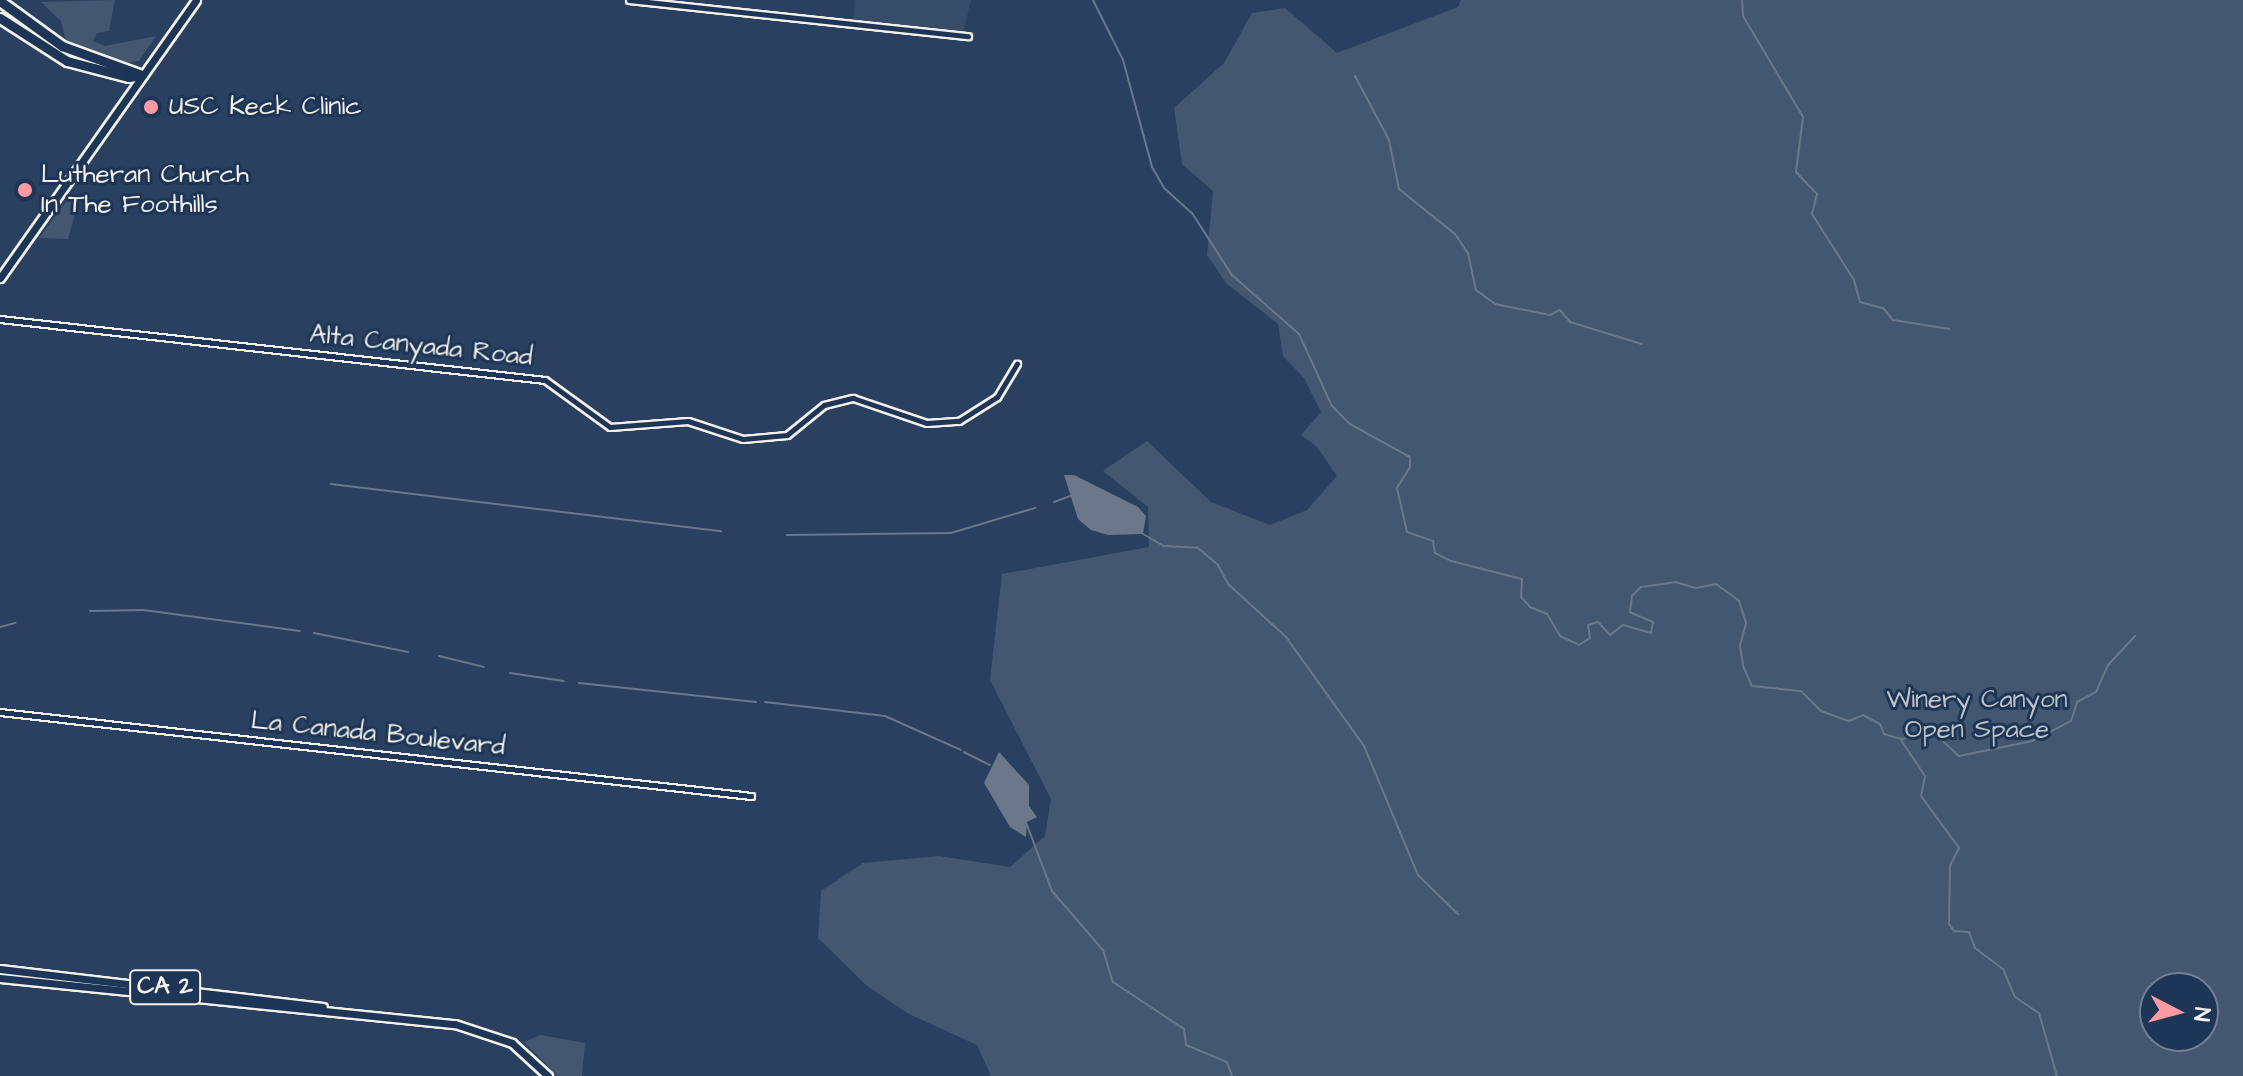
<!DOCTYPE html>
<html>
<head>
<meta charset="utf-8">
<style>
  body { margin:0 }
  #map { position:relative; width:2243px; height:1076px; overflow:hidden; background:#2a4060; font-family:"Architects Daughter",sans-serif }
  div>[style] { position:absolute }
  .built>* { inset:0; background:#374c69 }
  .green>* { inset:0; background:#445771 }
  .water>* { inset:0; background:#6a788a }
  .stream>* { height:2px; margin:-1px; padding:0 1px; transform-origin:1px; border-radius:1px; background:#6a788a }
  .roads { filter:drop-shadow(2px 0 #f4f1e8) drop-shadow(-2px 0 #f4f1e8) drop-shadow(0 2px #f4f1e8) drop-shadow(0 -2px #f4f1e8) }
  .tertiary>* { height:5px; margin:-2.5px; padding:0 2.5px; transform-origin:2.5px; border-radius:2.5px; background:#1d3557 }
  .primary>* { height:7px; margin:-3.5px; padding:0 3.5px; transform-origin:3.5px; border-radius:3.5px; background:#1d3557 }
  .motorway>* { height:9px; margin:-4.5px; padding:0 4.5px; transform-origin:4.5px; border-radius:4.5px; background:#1d3557 }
  .dots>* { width:22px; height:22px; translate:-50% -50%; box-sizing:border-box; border:4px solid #1d3557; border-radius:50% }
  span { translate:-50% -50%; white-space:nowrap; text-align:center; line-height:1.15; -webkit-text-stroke:6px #1d3557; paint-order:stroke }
  .shield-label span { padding:2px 6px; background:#1d3557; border:2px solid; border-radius:6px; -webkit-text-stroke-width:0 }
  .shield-label { font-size:24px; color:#f4f1e8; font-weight:700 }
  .poi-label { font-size:26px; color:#f4f1e8 }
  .left { translate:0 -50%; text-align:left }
  .street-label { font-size:26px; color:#f4f1e8 }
  .park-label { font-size:26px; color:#bfc3c4 }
  .north { position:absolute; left:2139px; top:972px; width:80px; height:80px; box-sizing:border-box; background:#1d3557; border:2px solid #738091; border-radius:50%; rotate:96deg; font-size:22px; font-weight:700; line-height:32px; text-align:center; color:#f4f1e8 }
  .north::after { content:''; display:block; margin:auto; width:28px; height:36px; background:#ff9aa2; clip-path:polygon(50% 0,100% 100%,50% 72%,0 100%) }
</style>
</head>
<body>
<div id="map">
  <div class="built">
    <div style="clip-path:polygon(855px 0,971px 0,964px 29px,957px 33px,853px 21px)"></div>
  </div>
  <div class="green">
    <div style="clip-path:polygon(115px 0,109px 31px,97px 33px,93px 41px,105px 46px,156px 36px,139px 61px,122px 63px,66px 42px,61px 21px,41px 2px)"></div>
    <div style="clip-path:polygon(evenodd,1461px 0,2243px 0,2243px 1076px,991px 1076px,977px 1045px,907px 1013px,866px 985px,818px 938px,821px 891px,863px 863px,939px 856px,1010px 867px,1045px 836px,1051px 799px,990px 680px,1002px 574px,1149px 547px,1148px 507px,1103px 471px,1147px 441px,1211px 502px,1270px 525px,1307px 510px,1337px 476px,1317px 447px,1301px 435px,1321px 412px,1304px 378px,1283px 356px,1278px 324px,1226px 283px,1207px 255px,1213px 191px,1182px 164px,1174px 108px,1224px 63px,1252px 13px,1285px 8px,1337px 53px,1458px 7px,1461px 0,2155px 988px,2203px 988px,2203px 1036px,2155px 1036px,2155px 988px)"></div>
    <div style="clip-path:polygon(69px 198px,79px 200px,68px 239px,39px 238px)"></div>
    <div style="clip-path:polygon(541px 1035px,585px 1043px,582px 1076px,558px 1076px,524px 1042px)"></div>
  </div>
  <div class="water">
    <div style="clip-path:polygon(1064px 475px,1074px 475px,1138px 507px,1146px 516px,1143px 534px,1108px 535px,1091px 530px,1078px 519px)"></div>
    <div style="clip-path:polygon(999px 752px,1029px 785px,1029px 806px,1037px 817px,1027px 822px,1026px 837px,1010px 827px,984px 783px)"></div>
  </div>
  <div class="stream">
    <div style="left:1093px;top:0;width:67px;rotate:63.4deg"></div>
    <div style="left:1123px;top:60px;width:111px;rotate:74.8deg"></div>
    <div style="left:1152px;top:167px;width:24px;rotate:60deg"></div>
    <div style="left:1164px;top:188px;width:38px;rotate:42deg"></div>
    <div style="left:1192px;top:213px;width:74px;rotate:57.2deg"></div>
    <div style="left:1232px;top:275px;width:89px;rotate:41.4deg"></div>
    <div style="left:1299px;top:334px;width:79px;rotate:65.4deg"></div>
    <div style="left:1332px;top:406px;width:25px;rotate:45deg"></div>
    <div style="left:1350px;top:424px;width:68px;rotate:28.8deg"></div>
    <div style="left:1410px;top:457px;width:10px;rotate:90deg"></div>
    <div style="left:1410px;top:467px;width:25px;rotate:122deg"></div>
    <div style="left:1397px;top:488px;width:45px;rotate:77.2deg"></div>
    <div style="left:1407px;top:532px;width:28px;rotate:19deg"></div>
    <div style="left:1433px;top:541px;width:12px;rotate:81deg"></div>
    <div style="left:1435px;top:553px;width:18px;rotate:27deg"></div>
    <div style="left:1451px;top:561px;width:73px;rotate:14.2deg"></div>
    <div style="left:1522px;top:579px;width:18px;rotate:93deg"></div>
    <div style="left:1521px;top:597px;width:13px;rotate:48deg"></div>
    <div style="left:1530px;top:607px;width:18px;rotate:22deg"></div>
    <div style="left:1547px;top:614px;width:26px;rotate:59deg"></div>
    <div style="left:1560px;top:636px;width:21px;rotate:25deg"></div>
    <div style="left:1579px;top:645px;width:13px;rotate:-32deg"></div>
    <div style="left:1590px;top:638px;width:13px;rotate:-99deg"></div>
    <div style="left:1588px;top:625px;width:10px;rotate:-17deg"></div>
    <div style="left:1598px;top:622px;width:18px;rotate:47deg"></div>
    <div style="left:1610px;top:635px;width:16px;rotate:-38deg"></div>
    <div style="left:1623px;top:625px;width:29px;rotate:16deg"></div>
    <div style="left:1651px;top:633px;width:11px;rotate:-80deg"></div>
    <div style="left:1653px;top:622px;width:25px;rotate:-157deg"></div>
    <div style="left:1630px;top:612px;width:16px;rotate:-83deg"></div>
    <div style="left:1632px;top:596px;width:13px;rotate:-45deg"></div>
    <div style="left:1641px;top:587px;width:34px;rotate:-8deg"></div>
    <div style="left:1675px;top:582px;width:22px;rotate:16deg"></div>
    <div style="left:1696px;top:588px;width:20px;rotate:-11deg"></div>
    <div style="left:1716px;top:584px;width:29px;rotate:36deg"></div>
    <div style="left:1739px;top:601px;width:23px;rotate:72deg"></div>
    <div style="left:1746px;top:623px;width:24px;rotate:105deg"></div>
    <div style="left:1740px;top:646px;width:20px;rotate:81deg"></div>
    <div style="left:1743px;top:666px;width:22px;rotate:66deg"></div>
    <div style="left:1752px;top:686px;width:49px;rotate:5.8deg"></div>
    <div style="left:1801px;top:691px;width:28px;rotate:45deg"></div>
    <div style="left:1821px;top:711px;width:30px;rotate:20deg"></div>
    <div style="left:1849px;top:721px;width:15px;rotate:-23deg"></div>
    <div style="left:1863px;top:715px;width:19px;rotate:28deg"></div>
    <div style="left:1880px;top:724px;width:11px;rotate:68deg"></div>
    <div style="left:1884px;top:734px;width:18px;rotate:16deg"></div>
    <div style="left:1742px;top:0;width:16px;rotate:86deg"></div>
    <div style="left:1743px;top:16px;width:117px;rotate:59.3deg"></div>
    <div style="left:1803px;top:117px;width:55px;rotate:97.3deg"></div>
    <div style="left:1796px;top:172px;width:30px;rotate:46deg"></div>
    <div style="left:1817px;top:194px;width:21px;rotate:104deg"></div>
    <div style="left:1812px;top:214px;width:78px;rotate:57.5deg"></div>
    <div style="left:1854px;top:280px;width:23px;rotate:75deg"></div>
    <div style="left:1860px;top:302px;width:24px;rotate:15deg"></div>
    <div style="left:1883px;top:308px;width:16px;rotate:50deg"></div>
    <div style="left:1893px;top:320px;width:57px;rotate:9.1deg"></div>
    <div style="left:1355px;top:76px;width:72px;rotate:62deg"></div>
    <div style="left:1389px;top:140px;width:50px;rotate:78.5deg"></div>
    <div style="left:1399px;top:189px;width:72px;rotate:38.8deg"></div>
    <div style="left:1455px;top:234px;width:23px;rotate:56deg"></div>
    <div style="left:1468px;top:253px;width:38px;rotate:78deg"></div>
    <div style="left:1476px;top:290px;width:24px;rotate:36deg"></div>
    <div style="left:1495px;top:304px;width:56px;rotate:11.3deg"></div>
    <div style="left:1550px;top:315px;width:11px;rotate:-27deg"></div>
    <div style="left:1560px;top:310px;width:16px;rotate:50deg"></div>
    <div style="left:1570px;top:322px;width:75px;rotate:17deg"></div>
    <div style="left:331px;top:484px;width:393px;rotate:6.9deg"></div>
    <div style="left:1054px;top:502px;width:20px;rotate:-20deg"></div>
    <div style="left:1143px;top:534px;width:24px;rotate:30deg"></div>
    <div style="left:1164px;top:546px;width:34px;rotate:3deg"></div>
    <div style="left:1198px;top:548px;width:26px;rotate:40deg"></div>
    <div style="left:1218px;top:565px;width:21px;rotate:62deg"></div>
    <div style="left:1228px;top:584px;width:79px;rotate:42.4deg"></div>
    <div style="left:1286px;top:637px;width:134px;rotate:54.4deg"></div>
    <div style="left:1364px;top:746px;width:140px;rotate:67.3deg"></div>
    <div style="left:1418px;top:875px;width:56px;rotate:44.3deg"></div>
    <div style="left:787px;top:535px;width:164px;rotate:-0.7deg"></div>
    <div style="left:951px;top:533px;width:88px;rotate:-16.6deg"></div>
    <div style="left:90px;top:611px;width:53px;rotate:-1.1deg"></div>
    <div style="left:143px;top:610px;width:158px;rotate:7.6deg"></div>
    <div style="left:0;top:627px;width:16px;rotate:-15deg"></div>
    <div style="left:314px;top:633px;width:96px;rotate:11.4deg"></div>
    <div style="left:439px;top:656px;width:46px;rotate:13.7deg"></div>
    <div style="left:510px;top:673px;width:54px;rotate:8.6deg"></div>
    <div style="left:579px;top:683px;width:178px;rotate:6.1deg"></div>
    <div style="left:765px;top:702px;width:121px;rotate:6.7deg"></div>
    <div style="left:885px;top:716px;width:83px;rotate:24.1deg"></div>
    <div style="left:1902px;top:739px;width:31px;rotate:-15deg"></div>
    <div style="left:1932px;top:731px;width:37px;rotate:43deg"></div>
    <div style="left:1959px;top:756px;width:75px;rotate:-11.6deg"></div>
    <div style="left:2032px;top:741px;width:44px;rotate:-27.1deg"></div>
    <div style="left:2071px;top:721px;width:20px;rotate:-72deg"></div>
    <div style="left:2077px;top:702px;width:21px;rotate:-28deg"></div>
    <div style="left:2096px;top:692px;width:30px;rotate:-66deg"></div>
    <div style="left:2108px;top:665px;width:40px;rotate:-47deg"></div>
    <div style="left:1901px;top:740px;width:43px;rotate:56.3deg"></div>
    <div style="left:1925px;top:776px;width:20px;rotate:101deg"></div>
    <div style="left:1921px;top:796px;width:64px;rotate:53.8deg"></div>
    <div style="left:1959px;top:848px;width:20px;rotate:117deg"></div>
    <div style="left:1950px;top:866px;width:58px;rotate:91deg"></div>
    <div style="left:1949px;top:924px;width:9px;rotate:54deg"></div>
    <div style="left:1954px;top:931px;width:15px;rotate:4deg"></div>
    <div style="left:1969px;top:932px;width:17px;rotate:69deg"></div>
    <div style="left:1975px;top:948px;width:35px;rotate:37deg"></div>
    <div style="left:2003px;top:969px;width:30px;rotate:67deg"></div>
    <div style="left:2015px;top:997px;width:29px;rotate:34deg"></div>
    <div style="left:2039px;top:1013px;width:66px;rotate:74.1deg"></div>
    <div style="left:964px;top:752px;width:29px;rotate:27deg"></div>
    <div style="left:1027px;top:825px;width:71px;rotate:69.3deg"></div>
    <div style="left:1052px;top:891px;width:78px;rotate:49.2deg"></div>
    <div style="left:1103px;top:950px;width:34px;rotate:73deg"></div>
    <div style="left:1113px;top:982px;width:85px;rotate:33.5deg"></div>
    <div style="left:1184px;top:1029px;width:16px;rotate:83deg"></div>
    <div style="left:1186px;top:1045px;width:44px;rotate:22.5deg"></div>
    <div style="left:1227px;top:1062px;width:15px;rotate:70deg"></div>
  </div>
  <div class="roads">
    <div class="tertiary">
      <div style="left:629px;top:0;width:341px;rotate:6.1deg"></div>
      <div style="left:0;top:319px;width:548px;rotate:6.39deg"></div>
      <div style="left:545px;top:380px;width:80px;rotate:35.9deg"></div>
      <div style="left:610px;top:427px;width:78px;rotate:-4.4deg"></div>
      <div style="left:688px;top:421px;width:58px;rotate:18.1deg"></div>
      <div style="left:743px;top:439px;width:44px;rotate:-5.2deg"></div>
      <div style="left:787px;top:435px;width:48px;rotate:-39deg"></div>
      <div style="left:824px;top:405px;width:30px;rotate:-14deg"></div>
      <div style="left:853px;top:398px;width:78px;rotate:18.7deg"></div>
      <div style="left:927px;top:423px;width:32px;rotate:-4deg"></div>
      <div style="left:959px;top:421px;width:45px;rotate:-32.3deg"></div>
      <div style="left:997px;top:397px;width:39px;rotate:-59deg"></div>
      <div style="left:0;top:712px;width:756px;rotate:6.38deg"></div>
    </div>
    <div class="primary">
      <div style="left:0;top:278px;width:340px;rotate:-54.8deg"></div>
      <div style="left:0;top:969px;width:325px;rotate:6.7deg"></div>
      <div style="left:0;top:978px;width:457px;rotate:5.8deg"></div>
      <div style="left:455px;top:1024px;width:60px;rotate:18.4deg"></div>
      <div style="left:512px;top:1043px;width:49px;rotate:42.5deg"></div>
    </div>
    <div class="motorway">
      <div style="left:0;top:1px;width:77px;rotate:36deg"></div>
      <div style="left:62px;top:46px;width:85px;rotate:19.9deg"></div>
      <div style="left:0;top:18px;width:80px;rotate:32.7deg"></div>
      <div style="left:67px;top:61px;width:64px;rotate:14.5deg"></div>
      <div style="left:129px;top:77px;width:12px;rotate:-9deg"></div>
    </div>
  </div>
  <div class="dots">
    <div style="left:151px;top:107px;background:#ff9aa2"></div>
    <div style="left:25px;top:190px;background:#ff9aa2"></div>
  </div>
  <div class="shield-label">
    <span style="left:165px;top:987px">CA 2</span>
  </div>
  <div class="poi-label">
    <span class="left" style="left:169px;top:107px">USC Keck Clinic</span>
    <span class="left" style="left:41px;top:190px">Lutheran Church<br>In The Foothills</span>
  </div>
  <div class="street-label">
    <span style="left:421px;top:346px;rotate:6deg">Alta Canyada Road</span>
    <span style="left:378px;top:734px;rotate:6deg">La Canada Boulevard</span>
  </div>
  <div class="park-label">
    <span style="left:1977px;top:715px">Winery Canyon<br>Open Space</span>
  </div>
  <div class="north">N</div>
</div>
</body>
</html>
